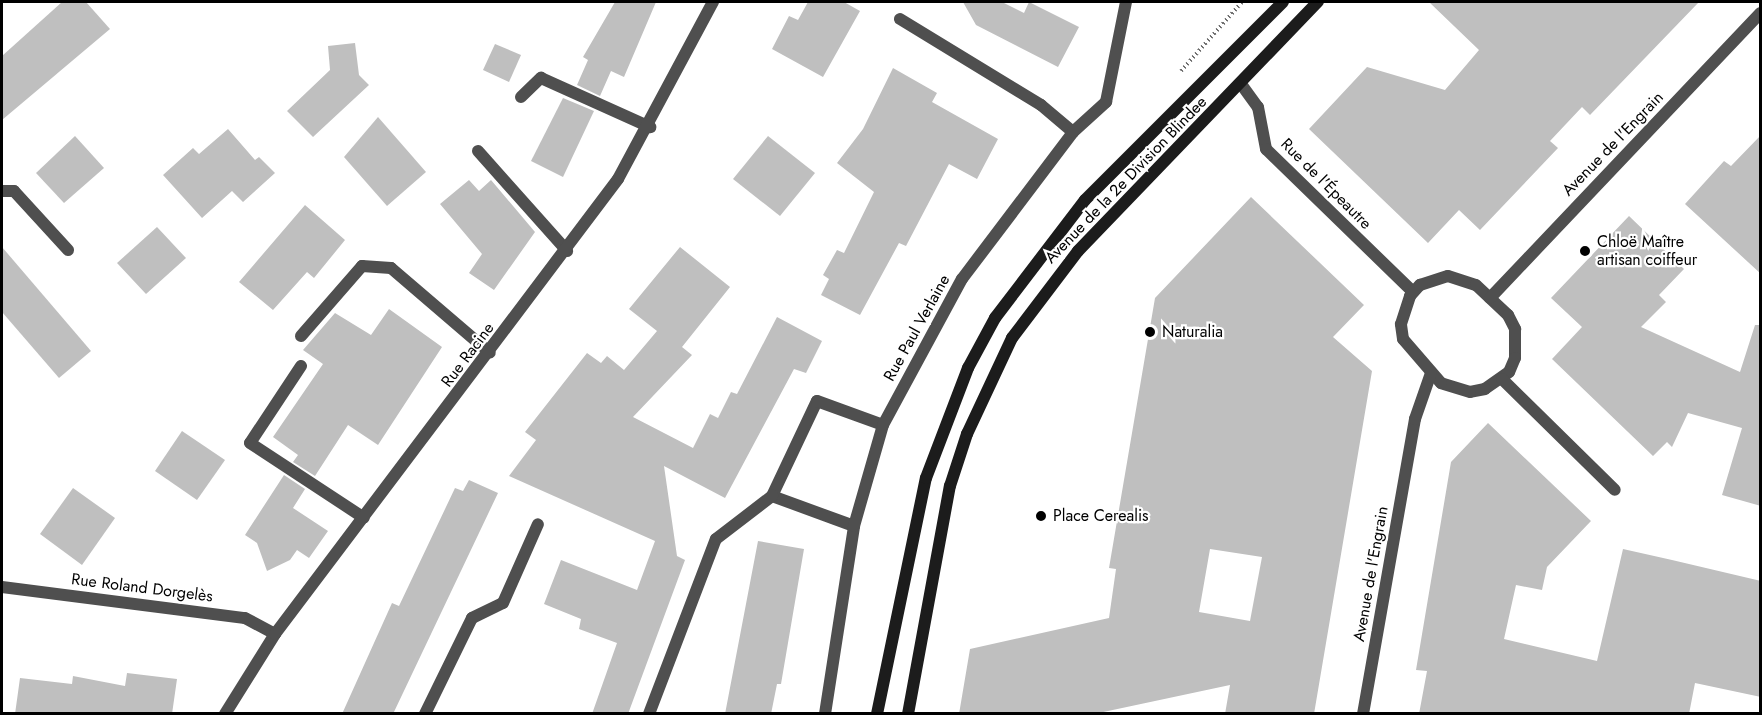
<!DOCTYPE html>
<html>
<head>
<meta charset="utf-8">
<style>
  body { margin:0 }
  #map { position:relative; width:1762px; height:715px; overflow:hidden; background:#fff; font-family:Jost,sans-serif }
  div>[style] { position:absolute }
  .building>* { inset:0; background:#bfbfbf }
  .path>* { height:4px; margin-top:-2px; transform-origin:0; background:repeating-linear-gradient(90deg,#717171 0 1.5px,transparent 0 4.5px) }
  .lane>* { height:12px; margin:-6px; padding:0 6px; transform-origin:6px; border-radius:6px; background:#4f4f4f }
  .street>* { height:12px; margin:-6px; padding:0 6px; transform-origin:6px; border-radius:6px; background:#4f4f4f }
  .secondary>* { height:12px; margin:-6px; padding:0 6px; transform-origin:6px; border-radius:6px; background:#1c1c1c }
  .dots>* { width:16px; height:16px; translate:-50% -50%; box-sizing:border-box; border:3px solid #fff; border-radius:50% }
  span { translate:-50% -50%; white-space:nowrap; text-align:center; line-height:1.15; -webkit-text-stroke:4.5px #fff; paint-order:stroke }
  .street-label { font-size:16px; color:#000 }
  .poi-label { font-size:16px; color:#000 }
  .left { translate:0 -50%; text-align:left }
  .frame { position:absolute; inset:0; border:3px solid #000; pointer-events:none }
</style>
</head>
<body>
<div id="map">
  <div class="building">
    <div style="clip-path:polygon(62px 2px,86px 2px,110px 29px,2px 120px,2px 56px)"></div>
    <div style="clip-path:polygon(615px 2px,656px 2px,624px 77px,611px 71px,600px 96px,577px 85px,588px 60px,583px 57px)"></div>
    <div style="clip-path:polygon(808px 2px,844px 2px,860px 11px,823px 77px,772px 49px,789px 16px,798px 20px)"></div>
    <div style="clip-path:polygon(963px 2px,1002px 2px,1024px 13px,1029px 2px,1079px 27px,1058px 67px,976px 25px)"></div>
    <div style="clip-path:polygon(1429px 2px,1699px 2px,1590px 115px,1582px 107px,1550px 141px,1558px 148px,1480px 230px,1459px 210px,1428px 243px,1309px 129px,1367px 67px,1445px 90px,1479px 50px)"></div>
    <div style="clip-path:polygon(355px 43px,359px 75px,369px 85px,313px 137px,287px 111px,330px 70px,328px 46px)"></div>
    <div style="clip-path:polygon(495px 44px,521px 55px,509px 82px,483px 70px)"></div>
    <div style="clip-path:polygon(893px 68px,937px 93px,932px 102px,998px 139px,977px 179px,949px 164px,906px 246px,899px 243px,860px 315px,821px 295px,829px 279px,823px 275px,837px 250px,844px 253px,874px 192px,837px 163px,863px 129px)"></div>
    <div style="clip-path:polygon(563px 98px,594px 111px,563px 177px,531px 161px)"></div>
    <div style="clip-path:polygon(378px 117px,426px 172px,387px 206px,344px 157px)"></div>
    <div style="clip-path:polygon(228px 129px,255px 160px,259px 157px,275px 173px,243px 202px,232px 191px,202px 218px,163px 175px,193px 148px,199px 154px)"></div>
    <div style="clip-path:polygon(1761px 135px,1761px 274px,1685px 204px,1724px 161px,1731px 166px)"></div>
    <div style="clip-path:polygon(75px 136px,104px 168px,64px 203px,36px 173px)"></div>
    <div style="clip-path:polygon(768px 136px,815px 173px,780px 216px,733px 179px)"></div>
    <div style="clip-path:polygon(469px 180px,479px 191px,491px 180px,535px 232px,494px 290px,469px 273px,482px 254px,440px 204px)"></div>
    <div style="clip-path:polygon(evenodd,1251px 197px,1364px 305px,1333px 337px,1372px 371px,1314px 714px,1225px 714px,1230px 685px,1094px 714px,959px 714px,970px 649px,1109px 618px,1116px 569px,1109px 568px,1155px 298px,1251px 197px,1210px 549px,1262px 557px,1250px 621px,1199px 612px,1210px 549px)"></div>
    <div style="clip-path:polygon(305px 205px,345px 240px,314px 278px,307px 272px,273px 310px,239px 282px)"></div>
    <div style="clip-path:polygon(1629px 216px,1684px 269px,1659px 295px,1666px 302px,1641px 327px,1740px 372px,1755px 325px,1761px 325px,1761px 506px,1722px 495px,1742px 428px,1688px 413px,1672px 447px,1667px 442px,1653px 456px,1552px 359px,1582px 327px,1551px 298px)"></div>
    <div style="clip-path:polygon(157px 227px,186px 258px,146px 294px,117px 263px)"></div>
    <div style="clip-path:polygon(2px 247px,91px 351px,59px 378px,2px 312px)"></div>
    <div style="clip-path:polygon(680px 247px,730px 287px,682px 347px,692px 355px,633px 417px,693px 448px,710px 414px,718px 418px,731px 392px,737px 394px,777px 317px,822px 341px,806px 373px,794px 369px,725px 498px,664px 466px,677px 556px,685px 560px,628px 714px,592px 714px,617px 643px,579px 629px,581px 619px,544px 604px,561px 560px,637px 590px,655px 541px,509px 476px,536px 440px,525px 432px,587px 353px,601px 363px,607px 356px,624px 370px,657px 331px,629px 309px)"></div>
    <div style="clip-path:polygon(389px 309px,442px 347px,378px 445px,348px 425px,315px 476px,293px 462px,298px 455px,273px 437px,323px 364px,303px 350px,335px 313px,371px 335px)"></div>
    <div style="clip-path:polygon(1488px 423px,1591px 521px,1547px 567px,1542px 590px,1516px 585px,1504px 639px,1597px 661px,1623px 549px,1672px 560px,1761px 581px,1761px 697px,1695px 683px,1689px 714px,1419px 714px,1427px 671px,1416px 670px,1451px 462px)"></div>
    <div style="clip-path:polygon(182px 431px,225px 460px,197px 500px,155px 471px)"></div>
    <div style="clip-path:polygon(284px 475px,305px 489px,293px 508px,328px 531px,309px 558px,297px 550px,290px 560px,267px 571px,257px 543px,245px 535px)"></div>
    <div style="clip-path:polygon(469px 480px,498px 493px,393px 714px,342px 714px,392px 603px,399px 606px,455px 488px,463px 491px)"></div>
    <div style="clip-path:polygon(73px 488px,115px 518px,82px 565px,40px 534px)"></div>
    <div style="clip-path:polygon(758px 541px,804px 549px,781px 684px,777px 684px,771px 714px,725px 714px)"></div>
    <div style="clip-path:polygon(127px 673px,177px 679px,172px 714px,15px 714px,20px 678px,72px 684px,73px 676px,125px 686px)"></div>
  </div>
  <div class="path">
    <div style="left:1181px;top:71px;width:92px;rotate:-48.5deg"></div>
  </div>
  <div class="lane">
    <div style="left:521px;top:97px;width:28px;rotate:-44deg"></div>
    <div style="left:541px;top:78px;width:120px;rotate:24.2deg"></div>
    <div style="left:478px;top:151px;width:134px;rotate:48.3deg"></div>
    <div style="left:301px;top:336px;width:93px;rotate:-48.9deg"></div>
    <div style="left:362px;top:266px;width:29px;rotate:4deg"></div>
    <div style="left:391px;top:268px;width:130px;rotate:40.6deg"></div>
    <div style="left:301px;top:366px;width:92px;rotate:123.5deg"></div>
    <div style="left:250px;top:443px;width:136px;rotate:33.3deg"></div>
    <div style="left:854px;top:526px;width:87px;rotate:-159.9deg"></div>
    <div style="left:772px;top:496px;width:105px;rotate:-64.7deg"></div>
    <div style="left:817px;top:401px;width:70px;rotate:20deg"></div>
    <div style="left:425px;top:714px;width:107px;rotate:-63.9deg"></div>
    <div style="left:472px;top:618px;width:34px;rotate:-26deg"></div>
    <div style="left:503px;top:603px;width:86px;rotate:-66.1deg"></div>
    <div style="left:649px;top:714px;width:187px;rotate:-69.1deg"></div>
    <div style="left:716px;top:539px;width:71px;rotate:-37.5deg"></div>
  </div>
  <div class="street">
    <div style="left:900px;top:19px;width:165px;rotate:31.4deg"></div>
    <div style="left:1041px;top:105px;width:42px;rotate:40.2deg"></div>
    <div style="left:1241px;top:84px;width:29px;rotate:54deg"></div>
    <div style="left:1258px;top:107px;width:43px;rotate:79.2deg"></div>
    <div style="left:1266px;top:149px;width:205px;rotate:44.2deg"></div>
    <div style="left:2px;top:191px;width:12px"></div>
    <div style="left:14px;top:191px;width:80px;rotate:47.5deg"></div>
    <div style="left:1448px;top:276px;width:29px;rotate:18deg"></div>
    <div style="left:1476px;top:285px;width:44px;rotate:43.2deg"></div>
    <div style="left:1508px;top:315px;width:16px;rotate:63deg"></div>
    <div style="left:1515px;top:329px;width:29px;rotate:90deg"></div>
    <div style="left:1515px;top:358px;width:15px;rotate:113deg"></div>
    <div style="left:1509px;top:372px;width:29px;rotate:145deg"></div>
    <div style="left:1485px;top:389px;width:15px;rotate:169deg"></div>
    <div style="left:1470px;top:392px;width:30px;rotate:-163deg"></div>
    <div style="left:1441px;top:383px;width:58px;rotate:-130.8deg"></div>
    <div style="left:1403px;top:339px;width:15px;rotate:-98deg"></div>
    <div style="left:1401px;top:324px;width:29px;rotate:-72deg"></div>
    <div style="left:1410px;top:296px;width:15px;rotate:-48deg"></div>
    <div style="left:1420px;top:285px;width:29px;rotate:-18deg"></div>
    <div style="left:1490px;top:298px;width:393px;rotate:-46.5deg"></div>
    <div style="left:1502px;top:379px;width:158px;rotate:44.5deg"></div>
    <div style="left:2px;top:587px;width:245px;rotate:7.3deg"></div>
    <div style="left:245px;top:618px;width:34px;rotate:28deg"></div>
    <div style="left:225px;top:714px;width:94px;rotate:-58deg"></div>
    <div style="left:275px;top:634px;width:570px;rotate:-52.99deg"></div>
    <div style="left:618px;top:179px;width:201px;rotate:-61.8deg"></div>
    <div style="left:825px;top:714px;width:190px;rotate:-81.2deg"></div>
    <div style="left:854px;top:526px;width:105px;rotate:-74deg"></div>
    <div style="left:883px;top:425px;width:166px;rotate:-61.6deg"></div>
    <div style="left:962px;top:279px;width:184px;rotate:-52.9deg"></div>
    <div style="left:1073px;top:132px;width:45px;rotate:-42.3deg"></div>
    <div style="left:1106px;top:102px;width:102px;rotate:-78.7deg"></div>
    <div style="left:1363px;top:714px;width:300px;rotate:-80deg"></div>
    <div style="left:1415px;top:419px;width:49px;rotate:-70.8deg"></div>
  </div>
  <div class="secondary">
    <div style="left:877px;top:714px;width:241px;rotate:-78.3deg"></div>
    <div style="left:926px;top:478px;width:118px;rotate:-69.1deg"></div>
    <div style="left:968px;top:368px;width:57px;rotate:-61.6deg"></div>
    <div style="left:995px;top:318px;width:148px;rotate:-52.7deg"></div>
    <div style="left:1085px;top:200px;width:280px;rotate:-45deg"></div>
    <div style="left:908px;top:714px;width:232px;rotate:-79.6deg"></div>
    <div style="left:950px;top:486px;width:55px;rotate:-71.9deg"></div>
    <div style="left:967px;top:434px;width:106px;rotate:-64.9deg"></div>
    <div style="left:1012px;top:338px;width:109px;rotate:-52.8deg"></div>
    <div style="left:1078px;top:251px;width:346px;rotate:-46.1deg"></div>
  </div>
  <div class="dots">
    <div style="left:1585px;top:251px;background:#000"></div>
    <div style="left:1150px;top:332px;background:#000"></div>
    <div style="left:1041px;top:516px;background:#000"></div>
  </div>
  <div class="street-label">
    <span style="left:1613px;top:144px;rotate:-46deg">Avenue de l'Engrain</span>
    <span style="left:1126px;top:180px;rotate:-46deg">Avenue de la 2e Division Blindee</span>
    <span style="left:1326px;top:184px;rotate:45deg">Rue de l'Épeautre</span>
    <span style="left:917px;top:328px;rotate:-61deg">Rue Paul Verlaine</span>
    <span style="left:468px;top:355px;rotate:-53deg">Rue Racine</span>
    <span style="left:1371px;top:574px;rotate:-80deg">Avenue de l'Engrain</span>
    <span style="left:142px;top:588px;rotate:7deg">Rue Roland Dorgelès</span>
  </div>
  <div class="poi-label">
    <span class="left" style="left:1597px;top:251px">Chloë Maître<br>artisan coiffeur</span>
    <span class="left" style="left:1162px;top:332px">Naturalia</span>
    <span class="left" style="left:1053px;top:516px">Place Cerealis</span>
  </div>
  <div class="frame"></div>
</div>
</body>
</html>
